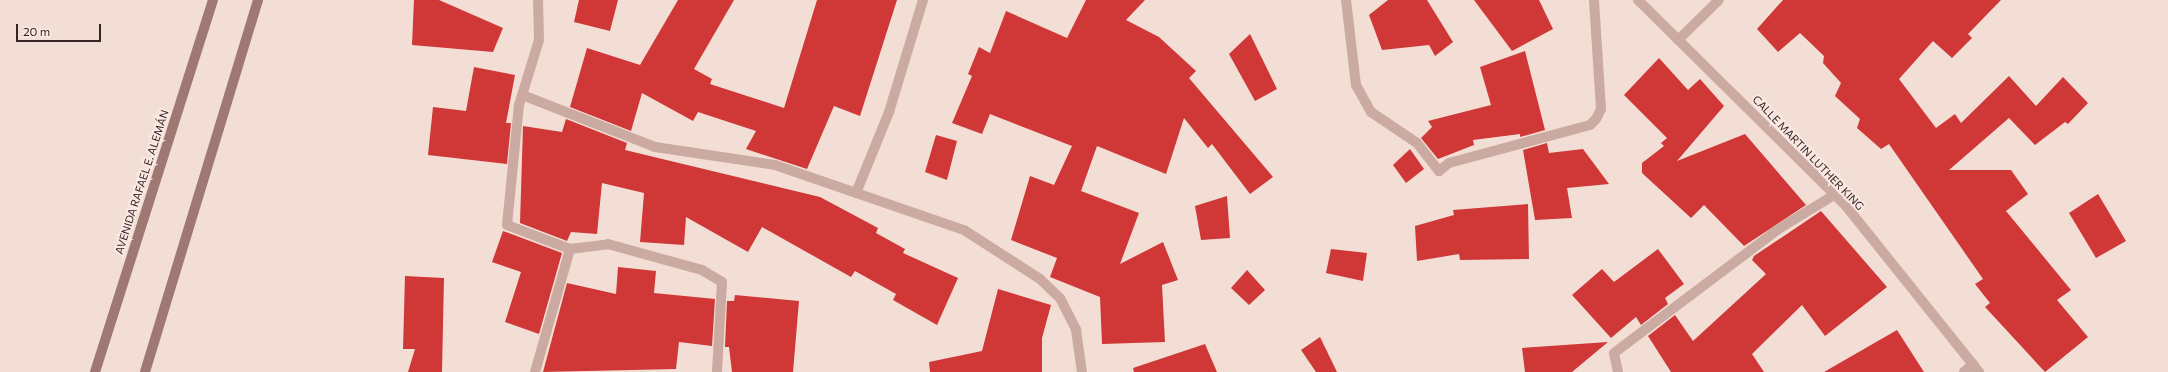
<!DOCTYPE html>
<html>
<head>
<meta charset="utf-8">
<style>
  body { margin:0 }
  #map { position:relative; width:2168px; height:372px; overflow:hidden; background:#f3ded6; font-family:Commissioner,sans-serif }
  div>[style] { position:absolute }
  .building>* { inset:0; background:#d03737 }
  .street>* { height:10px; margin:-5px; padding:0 5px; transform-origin:5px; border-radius:5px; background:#cbaaa1 }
  .secondary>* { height:10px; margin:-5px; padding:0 5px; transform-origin:5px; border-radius:5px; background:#9f7873 }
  span { translate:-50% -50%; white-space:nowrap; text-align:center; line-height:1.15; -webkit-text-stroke:4px #fae9e2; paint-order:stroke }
  .street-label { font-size:11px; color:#352625 }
  .scale { position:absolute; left:16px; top:24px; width:85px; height:18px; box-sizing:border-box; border:2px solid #352625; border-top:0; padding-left:5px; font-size:12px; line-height:14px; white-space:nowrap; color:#352625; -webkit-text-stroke:3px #fae9e2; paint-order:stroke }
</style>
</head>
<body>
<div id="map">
  <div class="building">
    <div style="clip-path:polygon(414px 0,439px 0,503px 28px,493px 52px,412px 45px)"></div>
    <div style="clip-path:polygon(579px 0,618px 0,610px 31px,574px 22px)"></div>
    <div style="clip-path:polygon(678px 0,734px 0,694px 69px,712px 79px,710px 84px,784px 108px,817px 0,897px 0,860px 116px,834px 106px,807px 169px,746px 149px,756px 131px,698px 112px,693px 121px,642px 93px,631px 131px,570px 107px,587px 48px,640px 65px)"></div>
    <div style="clip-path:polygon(1086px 0,1145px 0,1126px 20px,1159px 37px,1196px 71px,1189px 78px,1273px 177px,1250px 194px,1212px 144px,1208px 148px,1184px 118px,1166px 174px,1097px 146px,1081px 191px,1139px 213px,1120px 264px,1163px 242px,1178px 280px,1162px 285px,1165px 342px,1102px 344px,1100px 297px,1050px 277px,1057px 258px,1011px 240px,1030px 176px,1054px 185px,1072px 146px,990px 114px,982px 134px,952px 123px,972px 76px,968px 74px,979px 47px,990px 53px,1006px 11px,1067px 38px)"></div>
    <div style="clip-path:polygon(1388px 0,1427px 0,1453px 42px,1435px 56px,1429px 45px,1382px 50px,1369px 15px)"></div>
    <div style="clip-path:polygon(1474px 0,1539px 0,1553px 29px,1512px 51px)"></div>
    <div style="clip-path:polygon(1783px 0,2001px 0,1968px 34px,1972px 38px,1952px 58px,1933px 41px,1899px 79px,1936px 128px,1955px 114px,1961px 123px,2009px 76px,2036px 106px,2063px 77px,2088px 103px,2068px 124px,2065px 122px,2035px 145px,2009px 118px,1949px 170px,2011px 170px,2028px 194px,2006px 211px,2071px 290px,2057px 300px,2088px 337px,2045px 372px,1985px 307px,1990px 303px,1975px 284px,1983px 279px,1889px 144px,1881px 149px,1857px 128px,1860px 119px,1835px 96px,1841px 83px,1823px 63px,1824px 56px,1800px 33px,1778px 52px,1757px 29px)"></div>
    <div style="clip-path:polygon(1250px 34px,1277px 89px,1255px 101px,1229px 54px)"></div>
    <div style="clip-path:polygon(1525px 51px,1545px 130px,1520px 137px,1520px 134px,1473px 140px,1474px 145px,1438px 159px,1421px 138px,1432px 127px,1428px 121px,1491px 105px,1480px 67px)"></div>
    <div style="clip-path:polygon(1659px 58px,1688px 90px,1700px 79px,1724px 106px,1677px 161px,1745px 134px,1806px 205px,1744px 246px,1704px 205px,1691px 218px,1642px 173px,1642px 163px,1664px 146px,1661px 143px,1667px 138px,1624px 95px)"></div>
    <div style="clip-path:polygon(474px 67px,515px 75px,506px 123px,511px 123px,507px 164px,428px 155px,433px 107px,466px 111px)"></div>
    <div style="clip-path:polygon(566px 119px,627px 143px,625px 150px,820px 197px,878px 228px,876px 233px,905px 249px,903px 253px,958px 278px,937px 325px,893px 300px,896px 294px,855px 271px,851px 277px,762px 227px,748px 252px,686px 217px,684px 245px,640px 242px,644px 193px,602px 183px,597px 234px,571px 232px,567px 241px,520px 223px,523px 126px,562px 132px)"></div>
    <div style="clip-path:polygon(936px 135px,957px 141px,947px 180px,925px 172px)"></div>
    <div style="clip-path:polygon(1547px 143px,1549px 153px,1583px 149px,1609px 184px,1567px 188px,1572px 218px,1535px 220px,1523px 150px)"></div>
    <div style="clip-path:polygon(1410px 149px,1424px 169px,1406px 183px,1393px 165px)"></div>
    <div style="clip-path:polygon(2098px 194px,2126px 241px,2096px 258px,2069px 213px)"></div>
    <div style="clip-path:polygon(1227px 196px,1230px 238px,1201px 240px,1195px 206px)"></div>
    <div style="clip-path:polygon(1528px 204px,1529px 259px,1460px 260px,1459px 254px,1417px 261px,1415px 226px,1454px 215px,1453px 210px)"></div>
    <div style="clip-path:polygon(1821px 211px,1887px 287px,1825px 336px,1802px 305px,1752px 354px,1764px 372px,1671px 372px,1648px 336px,1675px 315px,1693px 341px,1766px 274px,1752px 260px,1754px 256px)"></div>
    <div style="clip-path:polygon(503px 231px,562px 253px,539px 334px,505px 322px,521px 272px,492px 262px)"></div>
    <div style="clip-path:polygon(1331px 249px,1367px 253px,1363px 281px,1326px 273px)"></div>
    <div style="clip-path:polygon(1658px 249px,1684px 284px,1665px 298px,1668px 304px,1641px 325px,1636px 317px,1611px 338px,1572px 295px,1602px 269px,1614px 282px)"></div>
    <div style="clip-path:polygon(618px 267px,656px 271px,654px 293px,715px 299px,712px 346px,679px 342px,676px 369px,543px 372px,567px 283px,616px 294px)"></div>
    <div style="clip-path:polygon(1247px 270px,1265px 290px,1249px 305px,1231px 288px)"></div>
    <div style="clip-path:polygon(405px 276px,444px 278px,442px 372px,408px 372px,415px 349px,403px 349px)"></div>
    <div style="clip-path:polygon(998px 289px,1051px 305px,1042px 338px,1042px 372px,930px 372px,929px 362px,982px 351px)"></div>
    <div style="clip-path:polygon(735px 295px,799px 301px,793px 372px,732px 372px,729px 347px,725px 347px,727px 301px,734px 301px)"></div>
    <div style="clip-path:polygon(1897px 330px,1924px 372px,1824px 372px)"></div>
    <div style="clip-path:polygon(1320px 337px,1337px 372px,1316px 372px,1301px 350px)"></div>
    <div style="clip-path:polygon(1608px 342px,1572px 372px,1525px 372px,1522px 348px)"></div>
    <div style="clip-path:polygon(1205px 344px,1217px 372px,1134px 372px,1133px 368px)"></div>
  </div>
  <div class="street">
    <div style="left:1346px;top:0;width:86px;rotate:83.3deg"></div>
    <div style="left:1356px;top:85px;width:31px;rotate:61deg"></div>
    <div style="left:1371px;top:112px;width:55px;rotate:34deg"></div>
    <div style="left:1417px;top:143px;width:36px;rotate:52deg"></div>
    <div style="left:1439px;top:171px;width:13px;rotate:-39deg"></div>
    <div style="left:1449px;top:163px;width:146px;rotate:-15.1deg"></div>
    <div style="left:1590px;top:125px;width:8px;rotate:-45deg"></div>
    <div style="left:1596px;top:119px;width:11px;rotate:-63deg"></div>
    <div style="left:1601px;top:109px;width:109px;rotate:-93.7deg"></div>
    <div style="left:1638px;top:0;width:293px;rotate:44.7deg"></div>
    <div style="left:1846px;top:206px;width:213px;rotate:51.3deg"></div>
    <div style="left:1678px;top:40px;width:57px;rotate:-44.3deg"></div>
    <div style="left:525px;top:96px;width:140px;rotate:21.4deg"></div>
    <div style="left:655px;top:147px;width:121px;rotate:8.5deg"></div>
    <div style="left:775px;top:165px;width:200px;rotate:19deg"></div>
    <div style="left:964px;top:230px;width:90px;rotate:32.8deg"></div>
    <div style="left:1040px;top:279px;width:28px;rotate:44deg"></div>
    <div style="left:1060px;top:298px;width:36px;rotate:63deg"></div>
    <div style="left:1076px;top:330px;width:42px;rotate:81.9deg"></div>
    <div style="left:856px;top:193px;width:87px;rotate:-67.8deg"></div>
    <div style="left:889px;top:112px;width:117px;rotate:-73.1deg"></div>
    <div style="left:570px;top:249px;width:38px;rotate:-7deg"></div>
    <div style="left:608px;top:244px;width:98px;rotate:15.5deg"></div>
    <div style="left:702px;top:270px;width:23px;rotate:31deg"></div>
    <div style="left:722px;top:282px;width:90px;rotate:93.2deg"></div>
    <div style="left:535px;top:372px;width:128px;rotate:-74.1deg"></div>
    <div style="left:570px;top:249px;width:67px;rotate:-159.1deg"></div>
    <div style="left:507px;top:225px;width:121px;rotate:-84.3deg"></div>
    <div style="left:519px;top:105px;width:68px;rotate:-72.9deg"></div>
    <div style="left:539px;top:40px;width:40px;rotate:-91.4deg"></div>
    <div style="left:1618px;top:372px;width:19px;rotate:-102deg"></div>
    <div style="left:1614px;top:353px;width:204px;rotate:-37deg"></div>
    <div style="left:1777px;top:230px;width:67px;rotate:-31.6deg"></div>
    <div style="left:1964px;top:372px;width:12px;rotate:-42deg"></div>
  </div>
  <div class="secondary">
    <div style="left:95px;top:372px;width:390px;rotate:-72.4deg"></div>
    <div style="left:145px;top:372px;width:389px;rotate:-73.1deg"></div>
  </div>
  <div class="street-label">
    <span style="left:1808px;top:153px;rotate:46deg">CALLE MARTIN LUTHER KING</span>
    <span style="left:142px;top:182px;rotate:-72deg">AVENIDA RAFAEL E. ALEMÁN</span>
  </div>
  <div class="scale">20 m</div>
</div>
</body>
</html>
